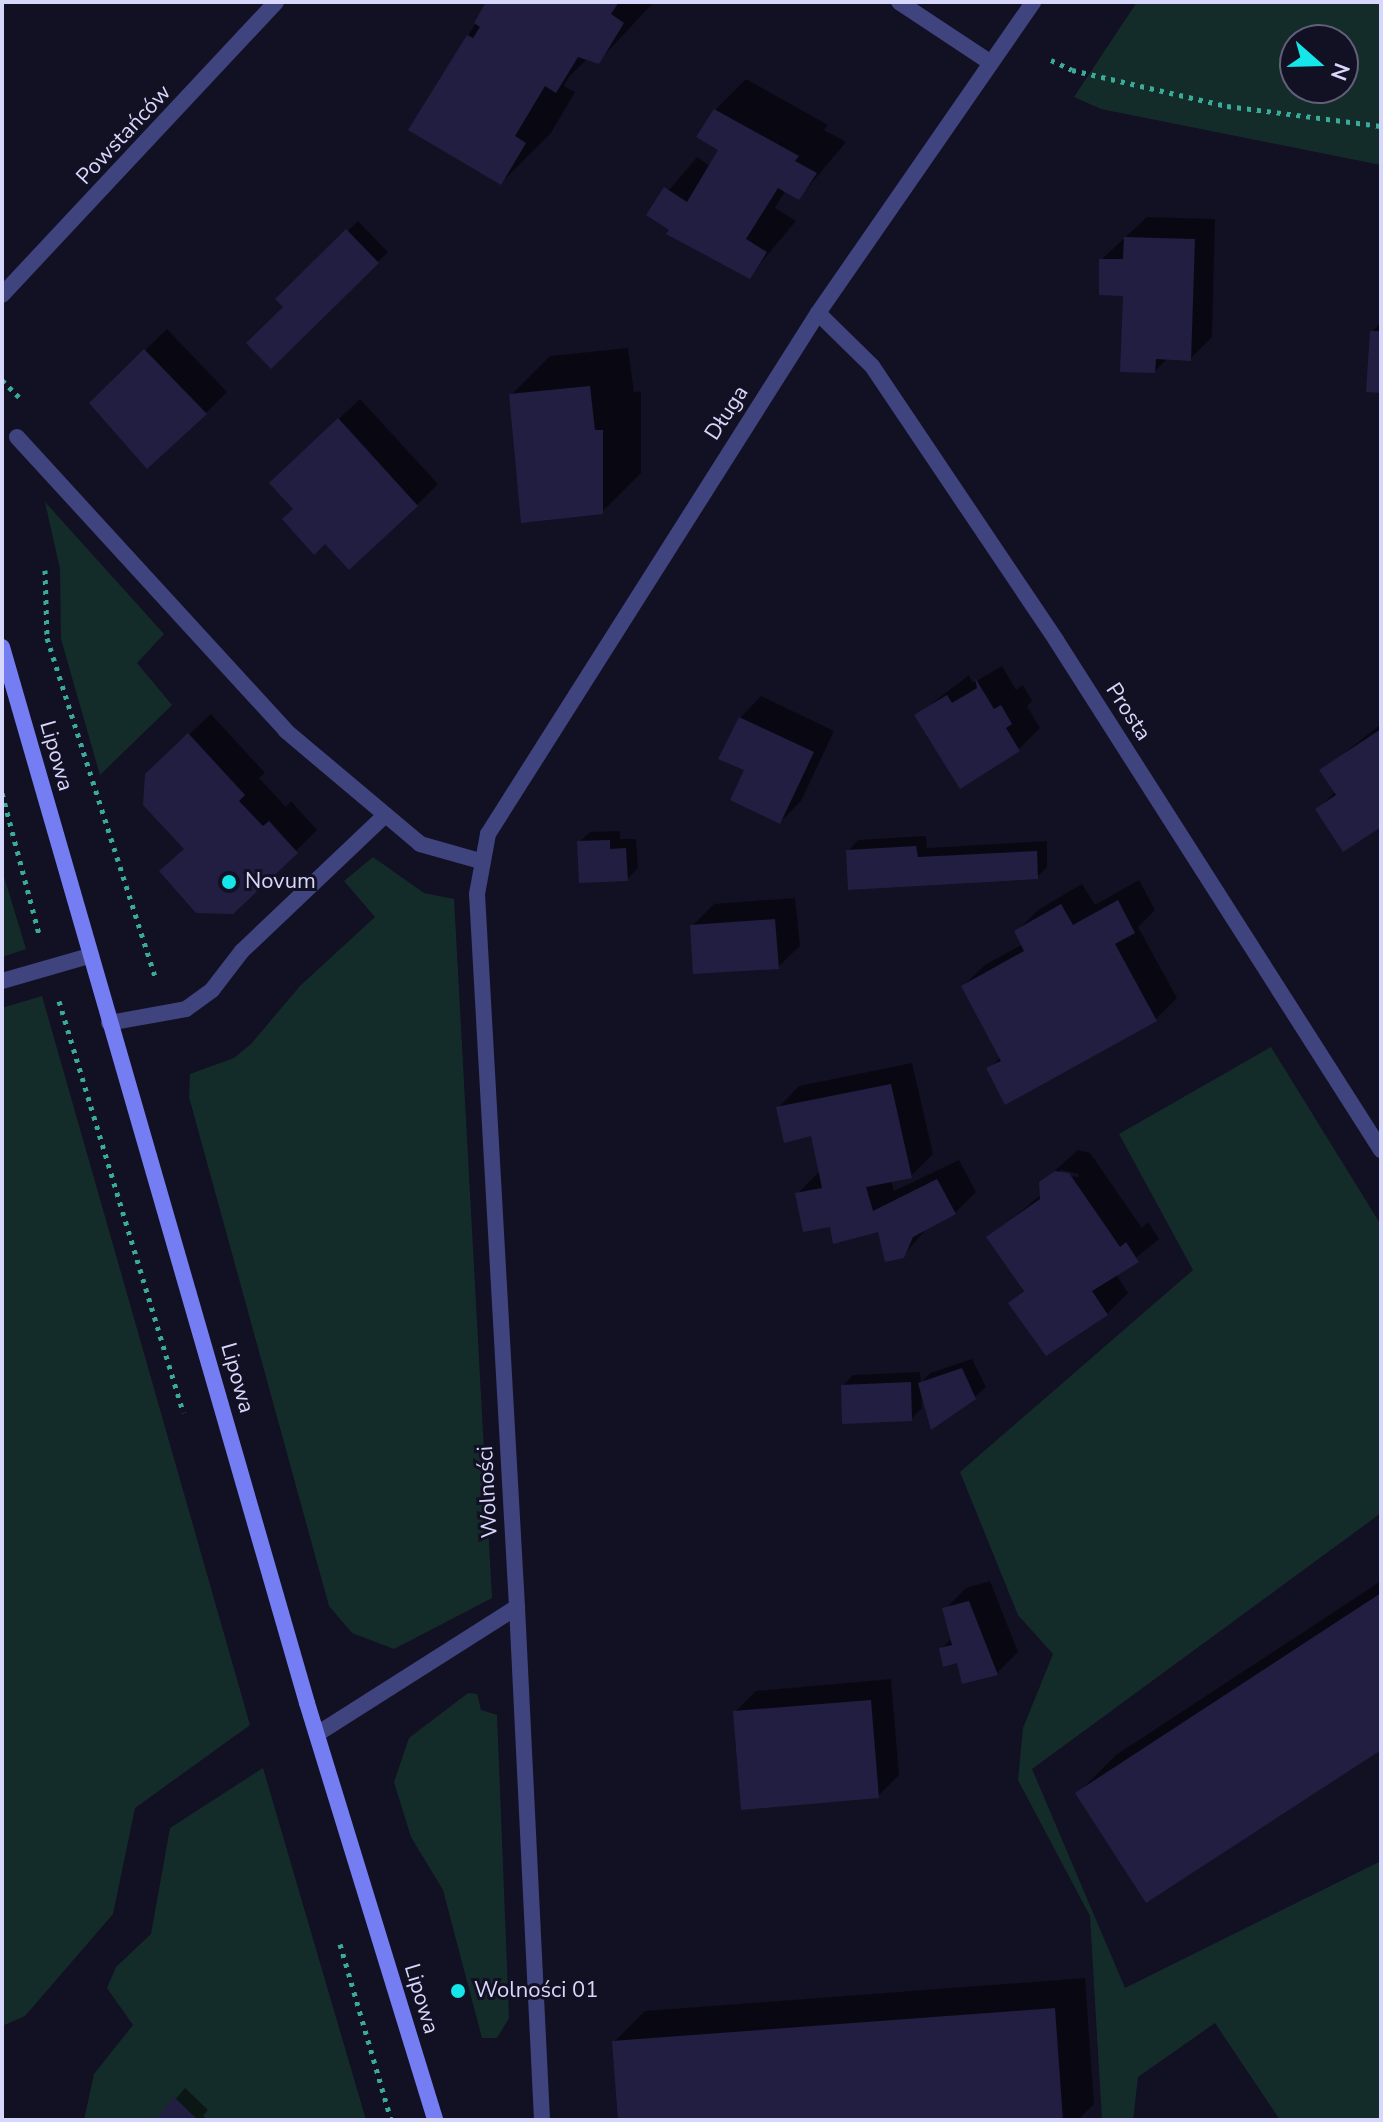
<!DOCTYPE html>
<html>
<head>
<meta charset="utf-8">
<style>
  body { margin:0 }
  #map { position:relative; width:1383px; height:2122px; overflow:hidden; background:#121023; font-family:"Nunito Sans",sans-serif }
  div>[style] { position:absolute }
  .green>* { inset:0; background:#142c29 }
  .shadow>* { inset:0; background:#0007 }
  .building>* { inset:0; background:#221e42 }
  .path>* { height:5px; margin-top:-2.5px; transform-origin:0; background:repeating-linear-gradient(90deg,#3aab9a 0 4px,transparent 0 10px) }
  .lane>* { height:16px; margin:-8px; padding:0 8px; transform-origin:8px; border-radius:8px; background:#3f437e }
  .street>* { height:16px; margin:-8px; padding:0 8px; transform-origin:8px; border-radius:8px; background:#3f437e }
  .secondary>* { height:16px; margin:-8px; padding:0 8px; transform-origin:8px; border-radius:8px; background:#757df3 }
  .dots>* { width:22px; height:22px; translate:-50% -50%; box-sizing:border-box; border:4px solid #121023; border-radius:50% }
  span { translate:-50% -50%; white-space:nowrap; text-align:center; line-height:1.15; -webkit-text-stroke:6px #121023; paint-order:stroke }
  .street-label { font-size:22px; color:#d7d6fb }
  .poi-label { font-size:22px; color:#d7d6fb }
  .left { translate:0 -50%; text-align:left }
  .frame { position:absolute; inset:0; border:4px solid #d7d6fb; pointer-events:none }
  .north { position:absolute; left:1279px; top:24px; width:80px; height:80px; box-sizing:border-box; background:#121023; border:2px solid #615f79; border-radius:50%; rotate:110deg; font-size:22px; font-weight:700; line-height:32px; text-align:center; color:#d7d6fb }
  .north::after { content:''; display:block; margin:auto; width:28px; height:36px; background:#14e6e9; clip-path:polygon(50% 0,100% 100%,50% 72%,0 100%) }
</style>
</head>
<body>
<div id="map">
  <div class="green">
    <div style="clip-path:polygon(evenodd,1137px 2px,1381px 2px,1381px 165px,1101px 109px,1074px 97px,1137px 2px,1343px 40px,1343px 88px,1295px 88px,1295px 40px,1343px 40px)"></div>
    <div style="clip-path:polygon(45px 502px,164px 634px,137px 663px,172px 705px,100px 775px,61px 639px,60px 569px)"></div>
    <div style="clip-path:polygon(373px 857px,424px 893px,454px 899px,492px 1598px,394px 1649px,352px 1633px,329px 1606px,189px 1097px,190px 1074px,234px 1058px,251px 1044px,300px 986px,375px 917px,344px 881px)"></div>
    <div style="clip-path:polygon(2px 870px,26px 949px,2px 957px)"></div>
    <div style="clip-path:polygon(42px 996px,250px 1725px,135px 1808px,113px 1914px,25px 2016px,2px 2026px,2px 1008px)"></div>
    <div style="clip-path:polygon(1271px 1047px,1381px 1225px,1381px 1513px,1032px 1769px,1125px 1988px,1381px 1861px,1381px 2120px,1280px 2120px,1215px 2023px,1138px 2077px,1133px 2120px,1102px 2120px,1090px 1916px,1018px 1780px,1023px 1728px,1053px 1654px,1018px 1615px,960px 1472px,1193px 1270px,1119px 1134px)"></div>
    <div style="clip-path:polygon(468px 1693px,477px 1694px,481px 1710px,497px 1715px,509px 2018px,497px 2038px,482px 2038px,443px 1890px,411px 1837px,394px 1782px,409px 1738px)"></div>
    <div style="clip-path:polygon(263px 1768px,366px 2120px,84px 2120px,94px 2074px,133px 2025px,107px 1988px,116px 1967px,151px 1934px,170px 1828px)"></div>
  </div>
  <div class="shadow">
    <div style="clip-path:polygon(488px 2px,654px 2px,598px 62px,588px 58px,569px 77px,564px 86px,575px 92px,551px 133px,501px 183px,468px 36px)"></div>
    <div style="clip-path:polygon(746px 79px,828px 125px,824px 130px,846px 142px,799px 198px,786px 190px,775px 208px,796px 221px,749px 277px,649px 214px,697px 157px,711px 167px,721px 150px,715px 110px)"></div>
    <div style="clip-path:polygon(1147px 217px,1215px 219px,1212px 337px,1191px 358px,1168px 358px,1155px 371px,1125px 294px,1101px 260px)"></div>
    <div style="clip-path:polygon(358px 221px,388px 252px,271px 366px,285px 307px,278px 299px)"></div>
    <div style="clip-path:polygon(1381px 322px,1381px 391px,1372px 332px)"></div>
    <div style="clip-path:polygon(167px 329px,227px 392px,206px 413px,91px 403px)"></div>
    <div style="clip-path:polygon(628px 348px,634px 392px,641px 391px,641px 473px,602px 512px,511px 395px,550px 356px)"></div>
    <div style="clip-path:polygon(360px 399px,438px 484px,417px 505px,296px 508px,293px 462px)"></div>
    <div style="clip-path:polygon(1002px 666px,1016px 690px,1023px 685px,1032px 701px,1027px 706px,1040px 728px,1019px 749px,917px 715px,969px 675px,973px 683px)"></div>
    <div style="clip-path:polygon(761px 696px,834px 731px,801px 801px,780px 822px,746px 769px,740px 718px)"></div>
    <div style="clip-path:polygon(211px 714px,265px 773px,259px 778px,286px 807px,291px 801px,317px 830px,296px 851px,186px 848px,169px 753px)"></div>
    <div style="clip-path:polygon(1381px 724px,1381px 822px,1318px 809px,1336px 791px,1322px 771px)"></div>
    <div style="clip-path:polygon(620px 831px,620px 839px,636px 839px,638px 868px,627px 879px,579px 842px,590px 832px)"></div>
    <div style="clip-path:polygon(926px 836px,927px 848px,1047px 841px,1047px 867px,1037px 877px,848px 851px,858px 840px)"></div>
    <div style="clip-path:polygon(1139px 880px,1155px 910px,1138px 927px,1177px 998px,1156px 1019px,1006px 1102px,989px 1069px,1001px 1057px,963px 986px,985px 965px,1023px 944px,1017px 931px,1038px 910px,1082px 884px,1095px 905px)"></div>
    <div style="clip-path:polygon(795px 898px,800px 946px,778px 967px,692px 926px,714px 904px)"></div>
    <div style="clip-path:polygon(912px 1063px,933px 1154px,911px 1176px,891px 1180px,894px 1191px,959px 1160px,976px 1192px,955px 1213px,928px 1227px,903px 1256px,879px 1229px,831px 1225px,797px 1194px,819px 1172px,813px 1134px,778px 1108px,799px 1086px)"></div>
    <div style="clip-path:polygon(evenodd,1078px 1150px,1090px 1153px,1142px 1228px,1148px 1222px,1159px 1239px,1116px 1274px,1128px 1293px,1107px 1314px,1010px 1303px,1025px 1289px,989px 1238px,1042px 1194px,1041px 1183px,1078px 1150px,1060px 1170px,1079px 1174px,1078px 1177px,1060px 1174px,1060px 1170px)"></div>
    <div style="clip-path:polygon(972px 1359px,986px 1387px,975px 1397px,921px 1394px,922px 1408px,911px 1419px,843px 1386px,853px 1375px,920px 1372px,921px 1383px,930px 1373px)"></div>
    <div style="clip-path:polygon(990px 1581px,1018px 1652px,997px 1673px,958px 1661px,941px 1649px,952px 1638px,945px 1609px,966px 1588px)"></div>
    <div style="clip-path:polygon(1381px 1581px,1381px 1747px,1078px 1793px,1116px 1755px)"></div>
    <div style="clip-path:polygon(891px 1679px,899px 1775px,878px 1796px,735px 1712px,756px 1691px)"></div>
    <div style="clip-path:polygon(1085px 1978px,1094px 2104px,1078px 2120px,620px 2120px,614px 2042px,645px 2011px)"></div>
    <div style="clip-path:polygon(185px 2088px,208px 2110px,203px 2116px,208px 2120px,158px 2120px)"></div>
  </div>
  <div class="building">
    <div style="clip-path:polygon(486px 2px,619px 2px,611px 14px,624px 23px,599px 64px,578px 57px,556px 93px,545px 86px,515px 136px,526px 143px,501px 185px,408px 130px,467px 35px,473px 38px,480px 27px,474px 23px)"></div>
    <div style="clip-path:polygon(714px 109px,799px 156px,795px 161px,817px 173px,799px 200px,778px 188px,746px 239px,767px 252px,750px 279px,666px 234px,669px 230px,646px 215px,664px 187px,687px 202px,718px 150px,696px 137px)"></div>
    <div style="clip-path:polygon(346px 229px,379px 263px,271px 369px,246px 343px,283px 307px,275px 299px)"></div>
    <div style="clip-path:polygon(1124px 237px,1195px 239px,1191px 361px,1156px 359px,1155px 373px,1120px 372px,1123px 296px,1099px 295px,1099px 259px,1123px 259px)"></div>
    <div style="clip-path:polygon(1370px 331px,1381px 331px,1381px 393px,1366px 392px)"></div>
    <div style="clip-path:polygon(144px 349px,207px 414px,147px 469px,89px 403px)"></div>
    <div style="clip-path:polygon(590px 386px,595px 430px,603px 430px,603px 514px,521px 523px,509px 394px)"></div>
    <div style="clip-path:polygon(338px 418px,418px 506px,349px 570px,325px 544px,314px 555px,282px 519px,293px 509px,269px 483px)"></div>
    <div style="clip-path:polygon(975px 678px,994px 709px,1001px 705px,1012px 724px,1006px 728px,1020px 751px,960px 789px,914px 715px,947px 695px,952px 703px,977px 688px)"></div>
    <div style="clip-path:polygon(739px 717px,814px 752px,780px 824px,730px 800px,744px 770px,718px 759px)"></div>
    <div style="clip-path:polygon(1381px 729px,1381px 827px,1343px 852px,1315px 809px,1336px 795px,1319px 770px)"></div>
    <div style="clip-path:polygon(188px 733px,245px 795px,239px 801px,263px 826px,269px 821px,298px 853px,233px 914px,196px 913px,159px 871px,184px 849px,143px 805px,145px 774px)"></div>
    <div style="clip-path:polygon(610px 840px,610px 849px,626px 848px,628px 881px,579px 883px,577px 841px)"></div>
    <div style="clip-path:polygon(916px 846px,918px 857px,1037px 851px,1038px 879px,848px 890px,846px 850px)"></div>
    <div style="clip-path:polygon(1118px 900px,1135px 933px,1115px 944px,1157px 1021px,1005px 1105px,986px 1068px,1001px 1061px,961px 986px,1024px 951px,1014px 931px,1061px 904px,1073px 925px)"></div>
    <div style="clip-path:polygon(775px 919px,779px 969px,693px 974px,690px 925px)"></div>
    <div style="clip-path:polygon(891px 1084px,912px 1178px,866px 1187px,873px 1211px,937px 1179px,956px 1214px,913px 1237px,904px 1258px,885px 1262px,878px 1232px,833px 1244px,830px 1227px,803px 1232px,795px 1193px,822px 1188px,811px 1136px,784px 1143px,776px 1107px)"></div>
    <div style="clip-path:polygon(1055px 1171px,1069px 1173px,1120px 1247px,1126px 1242px,1139px 1262px,1092px 1291px,1108px 1315px,1046px 1356px,1008px 1303px,1024px 1291px,986px 1237px,1040px 1199px,1039px 1182px)"></div>
    <div style="clip-path:polygon(962px 1368px,976px 1399px,931px 1430px,918px 1383px)"></div>
    <div style="clip-path:polygon(911px 1382px,912px 1421px,842px 1424px,841px 1385px)"></div>
    <div style="clip-path:polygon(1381px 1593px,1381px 1750px,1146px 1903px,1075px 1793px)"></div>
    <div style="clip-path:polygon(969px 1601px,998px 1675px,962px 1684px,957px 1663px,943px 1667px,939px 1648px,952px 1645px,942px 1608px)"></div>
    <div style="clip-path:polygon(871px 1700px,879px 1798px,741px 1810px,733px 1711px)"></div>
    <div style="clip-path:polygon(1055px 2008px,1063px 2120px,618px 2120px,612px 2041px)"></div>
    <div style="clip-path:polygon(174px 2097px,198px 2120px,155px 2120px)"></div>
  </div>
  <div class="path">
    <div style="left:1051px;top:60px;width:23px;rotate:25deg"></div>
    <div style="left:1072px;top:70px;width:159px;rotate:13.1deg"></div>
    <div style="left:1227px;top:106px;width:155px;rotate:7.4deg"></div>
    <div style="left:2px;top:380px;width:24px;rotate:45deg"></div>
    <div style="left:45px;top:570px;width:68px;rotate:88.3deg"></div>
    <div style="left:47px;top:638px;width:358px;rotate:72.3deg"></div>
    <div style="left:2px;top:793px;width:146px;rotate:75.3deg"></div>
    <div style="left:59px;top:1001px;width:430px;rotate:73.2deg"></div>
    <div style="left:340px;top:1944px;width:183px;rotate:73.8deg"></div>
  </div>
  <div class="lane">
    <div style="left:109px;top:1023px;width:78px;rotate:-10.3deg"></div>
    <div style="left:186px;top:1009px;width:32px;rotate:-36deg"></div>
    <div style="left:212px;top:990px;width:49px;rotate:-52.4deg"></div>
    <div style="left:242px;top:951px;width:195px;rotate:-43.5deg"></div>
    <div style="left:517px;top:1607px;width:514px;rotate:87.21deg"></div>
  </div>
  <div class="street">
    <div style="left:899px;top:2px;width:110px;rotate:33.5deg"></div>
    <div style="left:2px;top:295px;width:401px;rotate:-46.9deg"></div>
    <div style="left:818px;top:313px;width:76px;rotate:44.5deg"></div>
    <div style="left:872px;top:366px;width:330px;rotate:56.1deg"></div>
    <div style="left:1056px;top:640px;width:605px;rotate:57.49deg"></div>
    <div style="left:17px;top:437px;width:398px;rotate:47.5deg"></div>
    <div style="left:286px;top:731px;width:175px;rotate:40.1deg"></div>
    <div style="left:420px;top:844px;width:62px;rotate:15.8deg"></div>
    <div style="left:2px;top:981px;width:91px;rotate:-16deg"></div>
    <div style="left:317px;top:1734px;width:237px;rotate:-32.4deg"></div>
    <div style="left:517px;top:1607px;width:714px;rotate:-93.21deg"></div>
    <div style="left:477px;top:894px;width:61px;rotate:-79.6deg"></div>
    <div style="left:488px;top:834px;width:617px;rotate:-57.65deg"></div>
    <div style="left:818px;top:313px;width:378px;rotate:-55.3deg"></div>
  </div>
  <div class="secondary">
    <div style="left:2px;top:647px;width:1099px;rotate:73.89deg"></div>
    <div style="left:307px;top:1703px;width:436px;rotate:72.9deg"></div>
  </div>
  <div class="dots">
    <div style="left:229px;top:882px;background:#14e6e9"></div>
    <div style="left:458px;top:1991px;background:#14e6e9"></div>
  </div>
  <div class="street-label">
    <span style="left:124px;top:135px;rotate:-47deg">Powstańców</span>
    <span style="left:727px;top:413px;rotate:-57deg">Długa</span>
    <span style="left:1128px;top:712px;rotate:57deg">Prosta</span>
    <span style="left:56px;top:756px;rotate:74deg">Lipowa</span>
    <span style="left:237px;top:1378px;rotate:74deg">Lipowa</span>
    <span style="left:488px;top:1492px;rotate:-93deg">Wolności</span>
    <span style="left:421px;top:1999px;rotate:73deg">Lipowa</span>
  </div>
  <div class="poi-label">
    <span class="left" style="left:245px;top:882px">Novum</span>
    <span class="left" style="left:474px;top:1991px">Wolności 01</span>
  </div>
  <div class="frame"></div>
  <div class="north">N</div>
</div>
</body>
</html>
